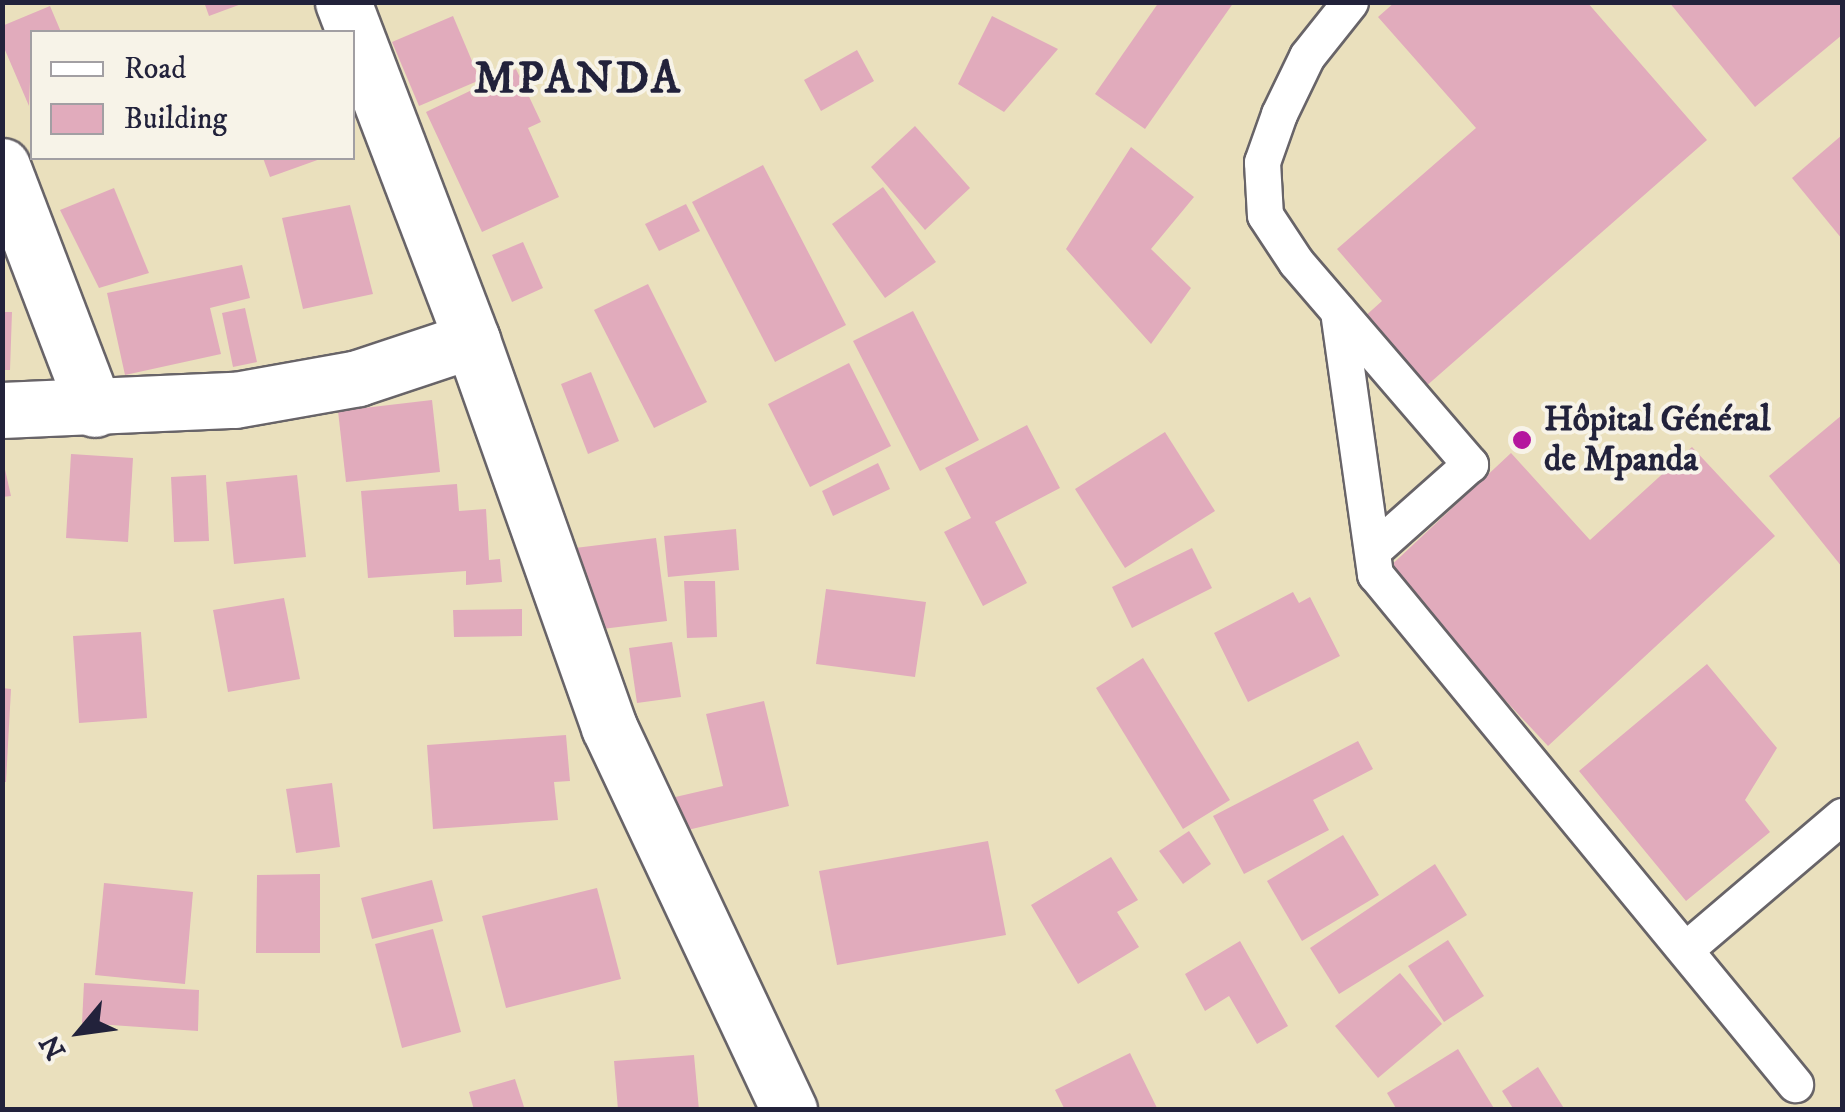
<!DOCTYPE html>
<html>
<head>
<meta charset="utf-8">
<style>
  body { margin:0 }
  #map { position:relative; width:1845px; height:1112px; overflow:hidden; background:#eae0bd; font-family:"IM FELL DW Pica",serif }
  div>[style] { position:absolute }
  .building>* { inset:0; background:#e1abbc }
  .roads { filter:drop-shadow(2px 0 #686468) drop-shadow(-2px 0 #686468) drop-shadow(0 2px #686468) drop-shadow(0 -2px #686468) }
  .lane>* { height:35px; margin:-17.5px; padding:0 17.5px; transform-origin:17.5px; border-radius:17.5px; background:#fff }
  .street>* { height:55px; margin:-27.5px; padding:0 27.5px; transform-origin:27.5px; border-radius:27.5px; background:#fff }
  .dots>* { width:28px; height:28px; translate:-50% -50%; box-sizing:border-box; border:5px solid #f7f3e8; border-radius:50% }
  span { translate:-50% -50%; white-space:nowrap; text-align:center; line-height:1.15; -webkit-text-stroke:8px #f7f3e8; paint-order:stroke }
  .poi-label { font-size:35px; color:#22223b; font-weight:700 }
  .left { translate:0 -50%; text-align:left }
  .district-label { font-size:45px; color:#22223b; font-weight:700; letter-spacing:2.5px }
  .frame { position:absolute; inset:0; border:5px solid #22223b; pointer-events:none }
  .legend { position:absolute; left:30px; top:30px; width:325px; height:130px; box-sizing:border-box; background:#f7f3e8; border:2px solid #a29fa3; margin:0; padding:12px 18px; list-style:none; font-size:30px; color:#22223b }
  .legend li { display:flex; align-items:center; gap:20px; height:50px }
  .legend b { width:50px; border:2px solid #a29fa3 }
  .north { position:absolute; left:30px; top:982px; width:100px; height:100px; -webkit-text-stroke:8px #f7f3e8; paint-order:stroke; rotate:241deg; font-size:28px; font-weight:700; line-height:40px; text-align:center; color:#22223b }
  .north::after { content:''; display:block; margin:auto; width:35px; height:45px; background:#22223b; clip-path:polygon(50% 0,100% 100%,50% 72%,0 100%) }
</style>
</head>
<body>
<div id="map">
  <div class="building">
    <div style="clip-path:polygon(204px 2px,244px 2px,244px 3px,209px 16px)"></div>
    <div style="clip-path:polygon(1159px 2px,1234px 2px,1145px 129px,1095px 94px)"></div>
    <div style="clip-path:polygon(1395px 2px,1587px 2px,1707px 140px,1424px 388px,1363px 318px,1382px 301px,1337px 249px,1476px 128px,1378px 17px)"></div>
    <div style="clip-path:polygon(1669px 2px,1842px 2px,1842px 35px,1755px 107px)"></div>
    <div style="clip-path:polygon(50px 6px,61px 32px,32px 32px,29px 106px,2px 43px,2px 26px)"></div>
    <div style="clip-path:polygon(453px 16px,480px 80px,419px 106px,392px 42px)"></div>
    <div style="clip-path:polygon(992px 16px,1058px 49px,1004px 112px,958px 84px)"></div>
    <div style="clip-path:polygon(857px 50px,874px 81px,821px 111px,804px 80px)"></div>
    <div style="clip-path:polygon(516px 69px,541px 122px,528px 128px,559px 197px,482px 232px,426px 112px)"></div>
    <div style="clip-path:polygon(915px 126px,970px 188px,925px 230px,871px 167px)"></div>
    <div style="clip-path:polygon(1842px 135px,1842px 239px,1792px 178px)"></div>
    <div style="clip-path:polygon(1131px 147px,1194px 197px,1151px 249px,1191px 288px,1151px 344px,1066px 249px)"></div>
    <div style="clip-path:polygon(263px 158px,323px 158px,270px 177px)"></div>
    <div style="clip-path:polygon(763px 165px,846px 325px,775px 362px,692px 202px)"></div>
    <div style="clip-path:polygon(883px 187px,936px 262px,885px 298px,832px 224px)"></div>
    <div style="clip-path:polygon(114px 188px,149px 273px,99px 288px,60px 210px)"></div>
    <div style="clip-path:polygon(686px 204px,700px 231px,659px 251px,645px 224px)"></div>
    <div style="clip-path:polygon(350px 205px,373px 294px,303px 309px,282px 218px)"></div>
    <div style="clip-path:polygon(523px 242px,543px 288px,512px 302px,492px 255px)"></div>
    <div style="clip-path:polygon(242px 265px,250px 298px,210px 308px,221px 354px,125px 375px,107px 293px)"></div>
    <div style="clip-path:polygon(648px 284px,707px 402px,654px 428px,594px 310px)"></div>
    <div style="clip-path:polygon(245px 308px,257px 362px,233px 367px,222px 313px)"></div>
    <div style="clip-path:polygon(913px 311px,979px 440px,920px 471px,853px 341px)"></div>
    <div style="clip-path:polygon(2px 312px,12px 312px,10px 370px,2px 370px)"></div>
    <div style="clip-path:polygon(849px 363px,891px 446px,810px 487px,768px 404px)"></div>
    <div style="clip-path:polygon(591px 372px,619px 441px,588px 454px,561px 384px)"></div>
    <div style="clip-path:polygon(432px 400px,440px 472px,346px 482px,338px 411px)"></div>
    <div style="clip-path:polygon(1842px 415px,1842px 567px,1769px 476px)"></div>
    <div style="clip-path:polygon(1027px 425px,1060px 488px,995px 522px,1027px 583px,983px 606px,944px 532px,971px 518px,945px 468px)"></div>
    <div style="clip-path:polygon(1165px 432px,1215px 511px,1125px 568px,1075px 489px)"></div>
    <div style="clip-path:polygon(1692px 447px,1775px 536px,1548px 746px,1385px 571px,1511px 453px,1590px 540px)"></div>
    <div style="clip-path:polygon(71px 454px,133px 458px,128px 542px,66px 538px)"></div>
    <div style="clip-path:polygon(2px 456px,11px 496px,2px 497px)"></div>
    <div style="clip-path:polygon(878px 463px,890px 489px,833px 516px,822px 491px)"></div>
    <div style="clip-path:polygon(206px 475px,209px 541px,174px 542px,171px 477px)"></div>
    <div style="clip-path:polygon(297px 475px,306px 557px,234px 564px,226px 482px)"></div>
    <div style="clip-path:polygon(457px 484px,459px 511px,486px 509px,489px 560px,500px 559px,502px 582px,466px 585px,466px 571px,368px 578px,361px 491px)"></div>
    <div style="clip-path:polygon(736px 529px,739px 570px,668px 577px,664px 536px)"></div>
    <div style="clip-path:polygon(656px 538px,667px 621px,586px 631px,575px 548px)"></div>
    <div style="clip-path:polygon(1192px 548px,1212px 588px,1132px 628px,1112px 587px)"></div>
    <div style="clip-path:polygon(684px 581px,715px 581px,717px 637px,687px 638px)"></div>
    <div style="clip-path:polygon(826px 589px,926px 602px,915px 677px,816px 664px)"></div>
    <div style="clip-path:polygon(1293px 592px,1299px 603px,1310px 597px,1340px 656px,1248px 702px,1214px 633px)"></div>
    <div style="clip-path:polygon(284px 598px,300px 679px,228px 692px,213px 610px)"></div>
    <div style="clip-path:polygon(522px 609px,522px 636px,454px 637px,453px 610px)"></div>
    <div style="clip-path:polygon(141px 632px,147px 718px,79px 723px,73px 636px)"></div>
    <div style="clip-path:polygon(672px 642px,681px 697px,637px 703px,629px 648px)"></div>
    <div style="clip-path:polygon(1143px 658px,1230px 800px,1183px 829px,1096px 688px)"></div>
    <div style="clip-path:polygon(1707px 664px,1777px 748px,1745px 800px,1770px 832px,1686px 901px,1579px 771px)"></div>
    <div style="clip-path:polygon(2px 688px,11px 689px,6px 782px,2px 782px)"></div>
    <div style="clip-path:polygon(764px 701px,789px 806px,679px 832px,671px 798px,723px 786px,706px 714px)"></div>
    <div style="clip-path:polygon(566px 735px,570px 781px,554px 782px,558px 820px,433px 829px,427px 745px)"></div>
    <div style="clip-path:polygon(1358px 741px,1373px 769px,1313px 800px,1329px 830px,1244px 874px,1213px 816px)"></div>
    <div style="clip-path:polygon(332px 783px,340px 847px,296px 853px,286px 789px)"></div>
    <div style="clip-path:polygon(1189px 831px,1211px 864px,1183px 884px,1159px 851px)"></div>
    <div style="clip-path:polygon(1343px 835px,1379px 895px,1302px 941px,1267px 881px)"></div>
    <div style="clip-path:polygon(988px 841px,1006px 935px,837px 965px,819px 871px)"></div>
    <div style="clip-path:polygon(1111px 857px,1138px 900px,1117px 912px,1139px 947px,1078px 984px,1031px 905px)"></div>
    <div style="clip-path:polygon(1435px 864px,1467px 915px,1339px 994px,1310px 948px)"></div>
    <div style="clip-path:polygon(320px 874px,320px 953px,256px 953px,257px 875px)"></div>
    <div style="clip-path:polygon(432px 880px,443px 921px,372px 939px,361px 898px)"></div>
    <div style="clip-path:polygon(104px 883px,193px 892px,185px 984px,95px 975px)"></div>
    <div style="clip-path:polygon(597px 888px,621px 979px,506px 1008px,482px 916px)"></div>
    <div style="clip-path:polygon(433px 929px,461px 1032px,402px 1048px,375px 944px)"></div>
    <div style="clip-path:polygon(1448px 940px,1484px 996px,1444px 1022px,1408px 966px)"></div>
    <div style="clip-path:polygon(1240px 941px,1288px 1026px,1257px 1044px,1229px 996px,1205px 1011px,1185px 974px)"></div>
    <div style="clip-path:polygon(1400px 973px,1442px 1024px,1378px 1078px,1335px 1026px)"></div>
    <div style="clip-path:polygon(84px 983px,199px 990px,198px 1031px,82px 1023px)"></div>
    <div style="clip-path:polygon(1458px 1049px,1495px 1110px,1397px 1110px,1387px 1093px)"></div>
    <div style="clip-path:polygon(1130px 1053px,1158px 1110px,1065px 1110px,1055px 1090px)"></div>
    <div style="clip-path:polygon(694px 1055px,699px 1110px,618px 1110px,614px 1061px)"></div>
    <div style="clip-path:polygon(1538px 1067px,1565px 1110px,1514px 1110px,1502px 1091px)"></div>
    <div style="clip-path:polygon(515px 1079px,525px 1110px,474px 1110px,469px 1092px)"></div>
  </div>
  <div class="roads">
    <div class="lane">
      <div style="left:1350px;top:2px;width:69px;rotate:128.5deg"></div>
      <div style="left:1307px;top:56px;width:64px;rotate:115.8deg"></div>
      <div style="left:1279px;top:114px;width:51px;rotate:109.5deg"></div>
      <div style="left:1262px;top:162px;width:53px;rotate:86.8deg"></div>
      <div style="left:1265px;top:215px;width:56px;rotate:56.6deg"></div>
      <div style="left:1296px;top:262px;width:267px;rotate:49.3deg"></div>
      <div style="left:1470px;top:464px;width:130px;rotate:138.4deg"></div>
      <div style="left:1338px;top:311px;width:266px;rotate:82deg"></div>
      <div style="left:1375px;top:574px;width:661px;rotate:50.53deg"></div>
      <div style="left:1687px;top:948px;width:204px;rotate:-40.4deg"></div>
    </div>
    <div class="street">
      <div style="left:343px;top:2px;width:362px;rotate:69.1deg"></div>
      <div style="left:472px;top:340px;width:411px;rotate:70.5deg"></div>
      <div style="left:609px;top:727px;width:423px;rotate:64.8deg"></div>
      <div style="left:2px;top:166px;width:260px;rotate:69.1deg"></div>
      <div style="left:2px;top:410px;width:233px;rotate:-2.5deg"></div>
      <div style="left:235px;top:400px;width:125px;rotate:-10.1deg"></div>
      <div style="left:358px;top:378px;width:120px;rotate:-18.4deg"></div>
    </div>
  </div>
  <div class="dots">
    <div style="left:1522px;top:440px;background:#b5179e"></div>
  </div>
  <div class="poi-label">
    <span class="left" style="left:1544px;top:440px">Hôpital Général<br>de Mpanda</span>
  </div>
  <div class="district-label">
    <span style="left:578px;top:80px">MPANDA</span>
  </div>
  <div class="frame"></div>
  <ul class="legend">
  <li><b style="height:12px;background:#fff"></b>Road</li>
  <li><b style="height:28px;background:#e1abbc"></b>Building</li>
  </ul>
  <div class="north">N</div>
</div>
</body>
</html>
